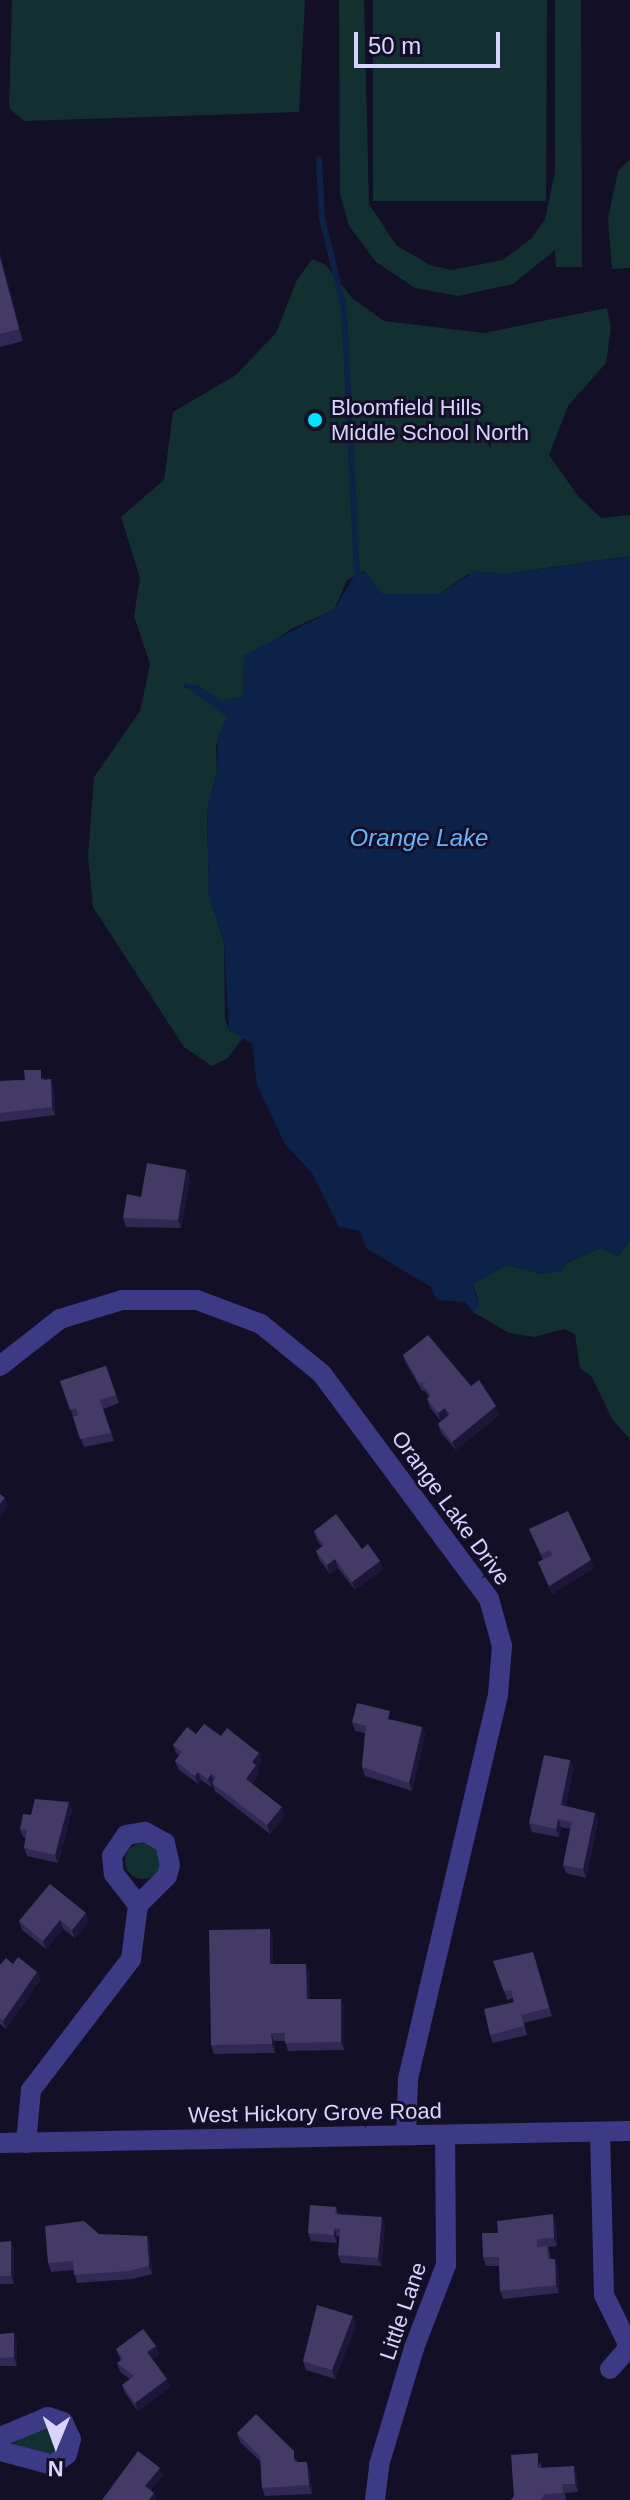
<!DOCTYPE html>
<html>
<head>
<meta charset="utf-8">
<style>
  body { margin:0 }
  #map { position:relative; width:630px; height:2500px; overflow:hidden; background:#130f26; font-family:Arial,sans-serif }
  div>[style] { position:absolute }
  .green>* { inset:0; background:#12302f }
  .round { border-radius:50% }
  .water>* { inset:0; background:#0c2248 }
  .stream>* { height:6px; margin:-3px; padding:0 3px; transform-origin:3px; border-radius:3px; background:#0c2248 }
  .minor>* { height:20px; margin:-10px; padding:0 10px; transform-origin:10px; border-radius:10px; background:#3d3a85 }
  .wall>* { inset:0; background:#312854 }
  .shaded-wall>* { inset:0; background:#1d163a }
  .building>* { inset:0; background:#433a66 }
  .dots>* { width:22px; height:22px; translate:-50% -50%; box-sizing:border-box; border:4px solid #130f26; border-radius:50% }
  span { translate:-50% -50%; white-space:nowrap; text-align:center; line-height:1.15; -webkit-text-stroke:6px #130f26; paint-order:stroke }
  .poi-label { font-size:22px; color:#d9d4ff }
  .left { translate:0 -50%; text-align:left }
  .street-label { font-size:22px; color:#d9d4ff }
  .water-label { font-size:24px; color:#62b6ff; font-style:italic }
  .north { position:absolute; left:16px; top:2404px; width:80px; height:80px; -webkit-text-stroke:6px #130f26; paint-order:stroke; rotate:181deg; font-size:22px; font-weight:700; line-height:32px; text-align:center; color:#d9d4ff }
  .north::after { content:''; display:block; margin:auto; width:28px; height:36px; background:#d9d4ff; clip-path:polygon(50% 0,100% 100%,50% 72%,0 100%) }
  .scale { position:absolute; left:354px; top:32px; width:146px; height:36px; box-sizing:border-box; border:4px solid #d9d4ff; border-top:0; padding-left:10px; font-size:24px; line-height:28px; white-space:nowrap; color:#d9d4ff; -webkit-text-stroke:6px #130f26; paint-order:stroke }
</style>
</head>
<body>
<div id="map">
  <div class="green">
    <div style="clip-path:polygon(12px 0,305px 0,299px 112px,24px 121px,9px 108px)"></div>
    <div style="clip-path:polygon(339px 0,364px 0,369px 204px,396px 245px,430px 265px,451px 270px,503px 260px,532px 238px,545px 219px,555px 172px,555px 0,581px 0,582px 267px,556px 267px,555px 250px,513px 284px,458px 296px,415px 288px,376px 262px,349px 226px,340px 194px)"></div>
    <div style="clip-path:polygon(373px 0,547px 0,546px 201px,373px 201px)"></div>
    <div style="clip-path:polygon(630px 159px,630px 268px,612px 269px,608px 218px,618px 171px)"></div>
    <div style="clip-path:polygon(312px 259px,326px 265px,352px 298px,384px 321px,484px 333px,607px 308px,611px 328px,606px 363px,568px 406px,549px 455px,578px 496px,601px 518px,630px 515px,630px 556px,505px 574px,468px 574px,439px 594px,382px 594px,363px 571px,347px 580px,334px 610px,293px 628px,244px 661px,243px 697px,221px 701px,197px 685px,183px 687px,201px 692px,228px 717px,216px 746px,217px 772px,207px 809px,209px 895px,224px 943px,225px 1019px,229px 1030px,244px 1036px,228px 1058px,212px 1066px,184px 1047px,93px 907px,88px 856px,94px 777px,140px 711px,150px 664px,134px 616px,140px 578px,121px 517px,164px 480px,173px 412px,236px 375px,276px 333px,297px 280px)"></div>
    <div style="clip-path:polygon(630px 1239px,630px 1439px,612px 1419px,592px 1377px,580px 1368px,575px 1334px,564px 1329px,534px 1337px,509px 1333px,473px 1312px,478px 1299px,473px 1284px,506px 1265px,542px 1274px,600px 1248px,618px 1256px)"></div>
    <div class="round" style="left:125px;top:1843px;width:36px;height:36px"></div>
    <div style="clip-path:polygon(42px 2425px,59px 2430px,62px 2445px,51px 2458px,13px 2444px)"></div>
  </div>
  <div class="water">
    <div style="clip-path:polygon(630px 556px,630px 1239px,618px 1256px,600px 1248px,568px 1262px,560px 1272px,542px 1274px,506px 1265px,473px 1284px,479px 1306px,473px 1312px,465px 1302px,437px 1300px,431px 1287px,366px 1248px,360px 1231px,339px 1227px,312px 1173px,285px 1144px,257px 1085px,252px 1044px,229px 1030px,224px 943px,209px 895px,207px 809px,217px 772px,218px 735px,227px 717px,181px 683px,197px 685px,221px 701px,243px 697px,244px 655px,334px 610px,357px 571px,369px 575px,382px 594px,439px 594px,475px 571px,505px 574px)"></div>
  </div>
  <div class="stream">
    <div style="left:319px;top:159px;width:59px;rotate:87.1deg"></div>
    <div style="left:322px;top:218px;width:93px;rotate:76.3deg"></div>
    <div style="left:344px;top:308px;width:263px;rotate:87.2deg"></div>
  </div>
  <div class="minor">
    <div style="left:0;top:1366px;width:76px;rotate:-38.1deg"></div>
    <div style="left:60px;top:1319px;width:65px;rotate:-17deg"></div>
    <div style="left:122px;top:1300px;width:75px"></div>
    <div style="left:197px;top:1300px;width:68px;rotate:20.6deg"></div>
    <div style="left:261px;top:1324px;width:79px;rotate:39.3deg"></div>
    <div style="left:322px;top:1374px;width:280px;rotate:53.4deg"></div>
    <div style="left:489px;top:1599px;width:49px;rotate:74.5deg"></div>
    <div style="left:502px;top:1646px;width:49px;rotate:94.7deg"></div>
    <div style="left:498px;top:1695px;width:395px;rotate:103.2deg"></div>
    <div style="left:408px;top:2080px;width:55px;rotate:92.1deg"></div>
    <div style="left:600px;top:2132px;width:163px;rotate:88.6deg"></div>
    <div style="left:604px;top:2295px;width:57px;rotate:63.9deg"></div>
    <div style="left:0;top:2143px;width:630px;rotate:-1.09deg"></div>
    <div style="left:26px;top:2143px;width:53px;rotate:-84.6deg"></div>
    <div style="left:31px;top:2090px;width:165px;rotate:-52.6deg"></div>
    <div style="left:131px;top:1959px;width:54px;rotate:-82.6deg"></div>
    <div style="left:138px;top:1905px;width:41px;rotate:-45deg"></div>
    <div style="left:167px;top:1876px;width:11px;rotate:-75deg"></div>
    <div style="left:170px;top:1865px;width:23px;rotate:-103deg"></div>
    <div style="left:165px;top:1843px;width:23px;rotate:-151deg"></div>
    <div style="left:145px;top:1832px;width:19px;rotate:171deg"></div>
    <div style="left:126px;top:1835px;width:25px;rotate:124deg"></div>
    <div style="left:112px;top:1856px;width:18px;rotate:84deg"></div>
    <div style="left:114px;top:1874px;width:39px;rotate:52deg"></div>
    <div style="left:610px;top:2369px;width:30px;rotate:-49deg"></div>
    <div style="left:0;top:2437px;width:52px;rotate:-22.6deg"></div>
    <div style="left:48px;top:2417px;width:16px;rotate:18deg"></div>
    <div style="left:63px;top:2422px;width:19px;rotate:65deg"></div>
    <div style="left:71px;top:2439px;width:16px;rotate:105deg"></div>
    <div style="left:67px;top:2454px;width:18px;rotate:142deg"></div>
    <div style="left:53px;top:2465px;width:55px;rotate:-165.2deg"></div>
    <div style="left:375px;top:2500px;width:35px;rotate:-83deg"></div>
    <div style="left:379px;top:2465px;width:122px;rotate:-73.3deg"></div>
    <div style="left:414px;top:2348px;width:89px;rotate:-68.9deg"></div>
    <div style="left:446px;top:2265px;width:130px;rotate:-90.4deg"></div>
  </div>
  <div class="wall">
    <div style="clip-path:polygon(0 253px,23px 341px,0 347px)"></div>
    <div style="clip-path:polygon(44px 1078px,44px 1080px,54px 1088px,55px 1115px,0 1122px,0 1081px,25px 1080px)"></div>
    <div style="clip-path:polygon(186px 1170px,190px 1178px,181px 1228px,126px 1227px,123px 1218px,141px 1197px)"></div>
    <div style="clip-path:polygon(403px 1355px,471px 1386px,499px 1415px,456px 1450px,441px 1433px,438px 1424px,441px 1421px,430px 1408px,427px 1399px,429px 1397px,425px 1391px,422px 1391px,406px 1363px)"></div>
    <div style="clip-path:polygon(106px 1366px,119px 1403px,103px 1409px,114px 1441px,84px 1447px,60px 1381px)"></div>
    <div style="clip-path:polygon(529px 1529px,594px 1568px,552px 1594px,538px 1562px,543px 1560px)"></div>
    <div style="clip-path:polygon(314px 1531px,362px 1549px,380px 1561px,383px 1569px,355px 1590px,338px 1568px,330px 1574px,319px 1559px,316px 1551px,322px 1547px,317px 1540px)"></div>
    <div style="clip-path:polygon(393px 1720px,422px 1727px,425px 1735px,412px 1791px,365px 1776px,362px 1767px,365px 1733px,355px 1731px,352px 1722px)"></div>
    <div style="clip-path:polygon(196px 1734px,221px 1736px,262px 1761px,257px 1768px,259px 1774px,252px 1784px,285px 1815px,270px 1834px,215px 1791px,213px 1785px,211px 1787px,201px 1780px,198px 1784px,178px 1769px,175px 1761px,179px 1755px,176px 1753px,173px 1745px)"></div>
    <div style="clip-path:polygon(570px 1760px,574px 1768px,565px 1806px,595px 1813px,598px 1821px,586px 1878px,566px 1873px,563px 1865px,570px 1829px,561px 1827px,559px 1837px,532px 1832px,529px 1823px)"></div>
    <div style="clip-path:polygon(72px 1810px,58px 1863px,27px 1856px,24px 1848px,26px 1838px,23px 1837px,20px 1829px,31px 1815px)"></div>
    <div style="clip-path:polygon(50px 1884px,89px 1922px,75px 1938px,63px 1929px,46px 1949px,22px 1930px,19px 1921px)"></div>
    <div style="clip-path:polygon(273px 1938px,273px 1964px,310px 1972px,310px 1999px,341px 1999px,344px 2007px,344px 2050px,288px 2051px,285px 2041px,274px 2041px,275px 2053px,214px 2054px,211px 2045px)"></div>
    <div style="clip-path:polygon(533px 1952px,552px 2016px,524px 2023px,527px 2035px,493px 2043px,490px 2035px,514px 2002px,513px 1998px,507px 2000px,493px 1961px)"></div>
    <div style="clip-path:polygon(13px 1964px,37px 1972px,40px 1980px,6px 2029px,0 2024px,0 1965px)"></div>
    <div style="clip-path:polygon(336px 2207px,338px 2214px,385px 2225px,381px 2266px,341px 2263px,338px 2255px,340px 2237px,337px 2236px,337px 2243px,311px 2241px,308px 2233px)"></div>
    <div style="clip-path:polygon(556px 2222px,557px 2246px,548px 2247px,551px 2259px,558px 2267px,559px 2293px,503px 2299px,500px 2291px,499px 2266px,486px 2266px,483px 2257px,498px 2233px)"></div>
    <div style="clip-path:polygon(147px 2236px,150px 2245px,152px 2274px,132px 2279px,77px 2283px,74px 2270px,51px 2272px,48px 2263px)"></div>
    <div style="clip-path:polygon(0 2242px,14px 2249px,14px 2284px,0 2284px)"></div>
    <div style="clip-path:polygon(356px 2325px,335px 2379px,306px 2370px,303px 2361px)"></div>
    <div style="clip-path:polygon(14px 2333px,17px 2342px,17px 2366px,0 2366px,0 2334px)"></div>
    <div style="clip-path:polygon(156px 2346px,159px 2354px,152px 2359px,170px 2387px,138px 2411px,125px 2393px,122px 2385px,130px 2379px,120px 2372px,117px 2363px,121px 2361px,116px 2349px)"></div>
    <div style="clip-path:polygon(237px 2433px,297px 2460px,297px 2462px,310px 2470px,312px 2494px,265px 2496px,262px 2488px,261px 2462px,240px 2442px)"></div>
    <div style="clip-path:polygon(541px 2462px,541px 2468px,577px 2474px,578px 2492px,565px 2493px,566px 2500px,511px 2500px)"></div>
  </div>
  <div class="shaded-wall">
    <div style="clip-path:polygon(0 253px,23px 341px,19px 329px,0 258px)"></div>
    <div style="clip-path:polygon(51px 1079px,54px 1088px,55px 1115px,52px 1107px)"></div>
    <div style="clip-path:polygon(186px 1170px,190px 1178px,181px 1228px,178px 1220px)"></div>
    <div style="clip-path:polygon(496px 1406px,499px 1415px,456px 1450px,452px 1442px)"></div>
    <div style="clip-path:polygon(445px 1408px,448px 1416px,441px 1422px,438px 1413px)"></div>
    <div style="clip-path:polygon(5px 1498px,8px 1507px,0 1517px,0 1504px)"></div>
    <div style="clip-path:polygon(335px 1559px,338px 1568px,330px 1574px,327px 1565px)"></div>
    <div style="clip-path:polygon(591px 1560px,594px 1568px,552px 1594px,549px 1586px)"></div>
    <div style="clip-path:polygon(380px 1561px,383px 1569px,355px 1590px,352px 1582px)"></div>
    <div style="clip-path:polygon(422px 1727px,425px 1735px,412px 1791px,409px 1783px)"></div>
    <div style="clip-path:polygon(259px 1753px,262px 1761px,257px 1768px,259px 1774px,249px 1788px,246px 1779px,252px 1762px)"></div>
    <div style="clip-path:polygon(570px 1760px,574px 1768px,564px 1814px,561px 1805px)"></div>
    <div style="clip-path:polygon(198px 1772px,201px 1780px,198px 1784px,195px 1776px)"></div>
    <div style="clip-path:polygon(211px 1774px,214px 1782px,211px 1787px,208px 1779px)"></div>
    <div style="clip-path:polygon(69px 1802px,72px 1810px,58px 1863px,55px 1855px)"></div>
    <div style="clip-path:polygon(282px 1807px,285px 1815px,270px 1834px,267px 1825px)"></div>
    <div style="clip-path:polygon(595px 1813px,598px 1821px,586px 1878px,583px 1869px)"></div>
    <div style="clip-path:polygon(558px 1819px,561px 1827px,559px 1837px,556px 1829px)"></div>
    <div style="clip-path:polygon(86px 1913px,89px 1922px,75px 1938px,72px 1930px)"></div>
    <div style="clip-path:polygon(60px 1920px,63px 1929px,46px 1949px,43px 1941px)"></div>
    <div style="clip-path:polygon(270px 1929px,273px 1938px,273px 1973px,270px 1964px)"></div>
    <div style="clip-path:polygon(306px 1964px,310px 1972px,310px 2008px,307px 1999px)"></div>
    <div style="clip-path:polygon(37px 1972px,40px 1980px,6px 2029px,3px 2021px)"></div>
    <div style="clip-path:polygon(341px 1999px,344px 2007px,344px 2050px,341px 2042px)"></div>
    <div style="clip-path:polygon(271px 2033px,274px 2041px,275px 2053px,272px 2044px)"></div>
    <div style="clip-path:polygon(553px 2214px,556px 2222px,557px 2246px,554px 2238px)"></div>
    <div style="clip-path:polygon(382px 2217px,385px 2225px,381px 2266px,378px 2258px)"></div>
    <div style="clip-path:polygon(334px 2228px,337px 2236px,337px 2243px,334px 2235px)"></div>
    <div style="clip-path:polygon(147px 2236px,150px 2245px,152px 2274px,149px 2266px)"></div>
    <div style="clip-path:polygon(11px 2241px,14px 2249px,14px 2284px,11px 2276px)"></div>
    <div style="clip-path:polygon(555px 2259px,558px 2267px,559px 2293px,556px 2285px)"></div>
    <div style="clip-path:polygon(353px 2316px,356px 2325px,335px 2379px,332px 2370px)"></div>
    <div style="clip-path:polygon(14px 2333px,17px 2342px,17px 2366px,14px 2357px)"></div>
    <div style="clip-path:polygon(156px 2346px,159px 2354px,150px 2360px,147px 2352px)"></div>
    <div style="clip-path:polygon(167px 2379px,170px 2387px,138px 2411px,135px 2403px)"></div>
    <div style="clip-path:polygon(307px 2462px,310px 2470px,312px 2494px,309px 2485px)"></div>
    <div style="clip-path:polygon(574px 2466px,577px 2474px,578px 2492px,575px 2484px)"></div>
    <div style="clip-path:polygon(160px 2468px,163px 2476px,148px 2494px,145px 2486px)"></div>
    <div style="clip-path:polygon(154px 2493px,157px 2500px,149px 2500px)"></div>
  </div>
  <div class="building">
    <div style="clip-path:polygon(0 258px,19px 329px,0 334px)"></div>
    <div style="clip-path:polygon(24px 1070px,41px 1070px,41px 1080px,51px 1079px,52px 1107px,0 1113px,0 1081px,25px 1080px)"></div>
    <div style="clip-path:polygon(147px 1163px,186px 1170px,178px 1220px,123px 1218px,127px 1194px,141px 1197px)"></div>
    <div style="clip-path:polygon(428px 1335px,471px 1386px,479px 1380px,496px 1406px,452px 1442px,438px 1424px,450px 1414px,445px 1408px,438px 1413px,427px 1399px,431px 1395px,422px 1385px,426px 1382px,419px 1383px,403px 1355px)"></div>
    <div style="clip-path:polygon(106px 1366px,116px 1395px,100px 1400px,111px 1433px,80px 1439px,73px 1417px,78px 1415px,76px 1408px,70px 1410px,60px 1381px)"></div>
    <div style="clip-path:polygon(0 1494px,5px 1498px,0 1504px)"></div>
    <div style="clip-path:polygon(568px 1511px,591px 1560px,549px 1586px,538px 1562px,552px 1555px,550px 1550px,541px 1554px,529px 1529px)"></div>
    <div style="clip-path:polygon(336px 1514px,362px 1549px,368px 1544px,380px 1561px,352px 1582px,335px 1559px,327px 1565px,316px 1551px,324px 1545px,314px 1531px)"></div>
    <div style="clip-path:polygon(357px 1703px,390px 1711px,388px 1719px,422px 1727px,409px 1783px,362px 1767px,366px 1726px,352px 1722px)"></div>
    <div style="clip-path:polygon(204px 1724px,221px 1736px,227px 1728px,259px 1753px,252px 1762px,256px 1765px,246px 1779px,282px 1807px,267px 1825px,212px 1783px,216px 1777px,211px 1774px,208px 1779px,198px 1772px,195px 1776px,175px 1761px,182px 1752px,173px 1745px,187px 1727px,196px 1734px)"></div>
    <div style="clip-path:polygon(544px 1755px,570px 1760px,561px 1805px,595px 1813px,583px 1869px,563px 1865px,572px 1822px,558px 1819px,556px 1829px,529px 1823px)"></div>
    <div style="clip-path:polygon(35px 1799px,69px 1802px,55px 1855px,24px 1848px,27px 1830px,20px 1829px,23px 1814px,31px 1815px)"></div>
    <div style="clip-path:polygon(50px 1884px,86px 1913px,72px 1930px,60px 1920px,43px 1941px,19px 1921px)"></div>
    <div style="clip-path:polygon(270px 1929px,270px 1964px,306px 1964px,307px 1999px,341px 1999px,341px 2042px,285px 2043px,285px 2033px,271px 2033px,272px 2044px,211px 2045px,209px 1930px)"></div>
    <div style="clip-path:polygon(533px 1952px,549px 2008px,521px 2015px,524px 2026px,490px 2035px,484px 2009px,514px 2002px,511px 1990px,504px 1991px,493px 1961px)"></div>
    <div style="clip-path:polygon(18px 1957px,37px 1972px,3px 2021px,0 2018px,0 1965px,6px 1958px,13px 1964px)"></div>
    <div style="clip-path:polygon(310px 2205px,336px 2207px,335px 2214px,382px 2217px,378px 2258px,338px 2255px,340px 2229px,334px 2228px,334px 2235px,308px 2233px)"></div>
    <div style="clip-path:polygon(553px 2214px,554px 2238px,537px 2239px,537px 2247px,547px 2246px,548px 2259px,555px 2259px,556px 2285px,500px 2291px,499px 2257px,483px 2257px,482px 2233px,498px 2233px,497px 2221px)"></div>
    <div style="clip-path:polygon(84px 2221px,99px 2234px,147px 2236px,149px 2266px,129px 2271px,74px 2275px,73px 2261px,48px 2263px,45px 2226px)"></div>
    <div style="clip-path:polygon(11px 2241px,11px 2276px,0 2276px,0 2242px)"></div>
    <div style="clip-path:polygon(317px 2305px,353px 2316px,332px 2370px,303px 2361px)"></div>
    <div style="clip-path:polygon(143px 2329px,156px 2346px,147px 2352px,167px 2379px,135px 2403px,122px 2385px,134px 2376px,117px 2363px,123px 2359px,116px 2349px)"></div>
    <div style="clip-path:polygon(14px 2333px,14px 2357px,0 2358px,0 2334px)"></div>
    <div style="clip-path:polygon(256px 2414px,294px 2451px,294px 2462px,307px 2462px,309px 2485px,262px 2488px,260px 2456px,237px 2433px)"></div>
    <div style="clip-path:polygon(138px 2451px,160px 2468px,145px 2486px,154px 2493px,149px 2500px,102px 2500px)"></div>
    <div style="clip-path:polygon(538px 2453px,538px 2468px,574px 2466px,575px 2484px,562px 2484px,563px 2493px,545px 2494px,541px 2500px,511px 2500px,514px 2496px,511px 2455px)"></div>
  </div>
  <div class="dots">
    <div style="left:315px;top:420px;background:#00e5ff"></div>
  </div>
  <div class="poi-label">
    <span class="left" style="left:331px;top:420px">Bloomfield Hills<br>Middle School North</span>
  </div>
  <div class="street-label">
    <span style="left:451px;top:1508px;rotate:54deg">Orange Lake Drive</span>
    <span style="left:315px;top:2113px;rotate:-1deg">West Hickory Grove Road</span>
    <span style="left:403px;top:2311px;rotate:-71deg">Little Lane</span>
  </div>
  <div class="water-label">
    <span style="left:419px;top:838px">Orange Lake</span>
  </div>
  <div class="north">N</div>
  <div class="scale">50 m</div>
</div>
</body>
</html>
